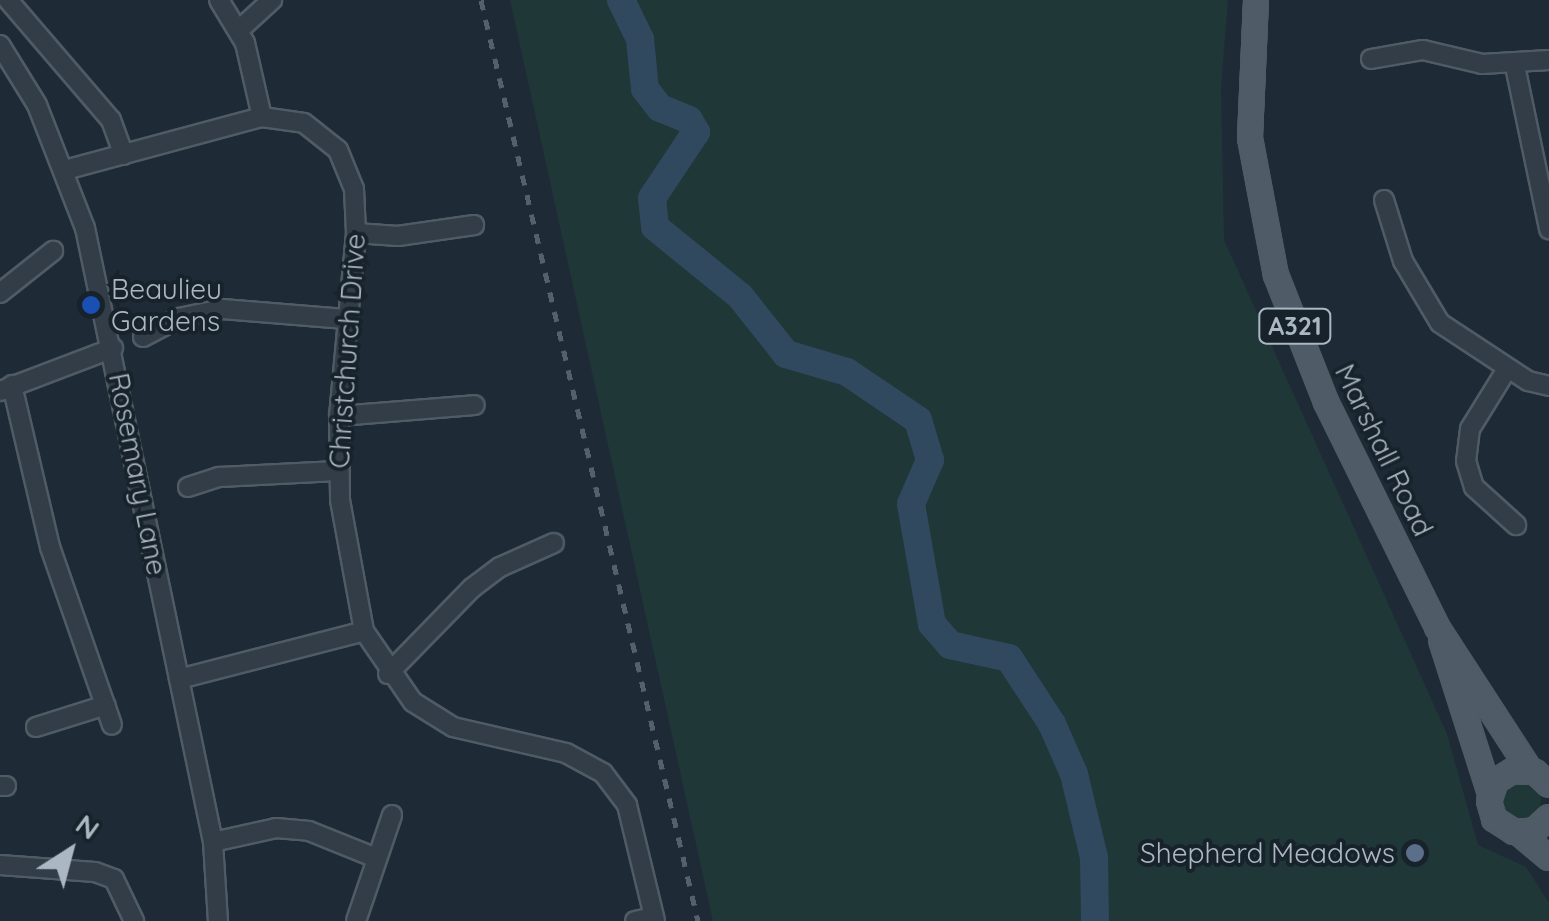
<!DOCTYPE html>
<html>
<head>
<meta charset="utf-8">
<style>
  body { margin:0 }
  #map { position:relative; width:1549px; height:921px; overflow:hidden; background:#1e2b37; font-family:Quicksand,sans-serif }
  div>[style] { position:absolute }
  .green>* { inset:0; background:#203738 }
  .round { border-radius:50% }
  .river>* { height:28px; margin:-14px; padding:0 14px; transform-origin:14px; border-radius:14px; background:#30495f }
  .roads { filter:drop-shadow(2px 0 #4f5b65) drop-shadow(-2px 0 #4f5b65) drop-shadow(0 2px #4f5b65) drop-shadow(0 -2px #4f5b65) }
  .minor>* { height:18px; margin:-9px; padding:0 9px; transform-origin:9px; border-radius:9px; background:#323d47 }
  .major>* { height:22px; margin:-11px; padding:0 11px; transform-origin:11px; border-radius:11px; background:#4f5c67 }
  .rail>* { height:5px; margin-top:-2.5px; transform-origin:0; background:repeating-linear-gradient(90deg,#53616f 0 10px,transparent 0 20px) }
  .dots>* { width:28px; height:28px; translate:-50% -50%; box-sizing:border-box; border:5px solid #18222b; border-radius:50% }
  span { translate:-50% -50%; white-space:nowrap; text-align:center; line-height:1.15; -webkit-text-stroke:8px #18222b; paint-order:stroke }
  .shield-label span { padding:2px 8px; background:#18222b; border:2px solid; border-radius:8px; -webkit-text-stroke-width:0 }
  .shield-label { font-size:25px; color:#abb8c4; font-weight:700 }
  .poi-label { font-size:28px; color:#abb8c4 }
  .left { translate:0 -50%; text-align:left }
  .right { translate:-100% -50%; text-align:right }
  .street-label { font-size:28px; color:#abb8c4 }
  .north { position:absolute; left:20px; top:801px; width:100px; height:100px; -webkit-text-stroke:8px #18222b; paint-order:stroke; rotate:36deg; font-size:28px; font-weight:700; line-height:40px; text-align:center; color:#abb8c4 }
  .north::after { content:''; display:block; margin:auto; width:35px; height:45px; background:#abb8c4; clip-path:polygon(50% 0,100% 100%,50% 72%,0 100%) }
</style>
</head>
<body>
<div id="map">
  <div class="green">
    <div style="clip-path:polygon(510px 0,1228px 0,1221px 88px,1224px 240px,1447px 734px,1478px 845px,1526px 867px,1549px 903px,1549px 921px,713px 921px)"></div>
    <div class="round" style="left:1501px;top:780px;width:40px;height:40px"></div>
  </div>
  <div class="river">
    <div style="left:621px;top:0;width:43px;rotate:64deg"></div>
    <div style="left:640px;top:39px;width:50px;rotate:84.3deg"></div>
    <div style="left:645px;top:89px;width:24px;rotate:52deg"></div>
    <div style="left:660px;top:108px;width:31px;rotate:22deg"></div>
    <div style="left:689px;top:120px;width:14px;rotate:60deg"></div>
    <div style="left:696px;top:132px;width:79px;rotate:123.7deg"></div>
    <div style="left:652px;top:198px;width:29px;rotate:84deg"></div>
    <div style="left:655px;top:227px;width:109px;rotate:39.1deg"></div>
    <div style="left:740px;top:296px;width:74px;rotate:51.6deg"></div>
    <div style="left:786px;top:354px;width:64px;rotate:16.4deg"></div>
    <div style="left:847px;top:372px;width:86px;rotate:34.1deg"></div>
    <div style="left:918px;top:420px;width:42px;rotate:73.3deg"></div>
    <div style="left:930px;top:460px;width:48px;rotate:113.4deg"></div>
    <div style="left:911px;top:504px;width:122px;rotate:80.1deg"></div>
    <div style="left:932px;top:624px;width:28px;rotate:49deg"></div>
    <div style="left:950px;top:645px;width:60px;rotate:12.4deg"></div>
    <div style="left:1009px;top:658px;width:79px;rotate:56.9deg"></div>
    <div style="left:1052px;top:724px;width:55px;rotate:66.3deg"></div>
    <div style="left:1074px;top:774px;width:85px;rotate:76.5deg"></div>
    <div style="left:1094px;top:857px;width:64px;rotate:89.1deg"></div>
  </div>
  <div class="roads">
    <div class="minor">
      <div style="left:8px;top:0;width:158px;rotate:49.4deg"></div>
      <div style="left:111px;top:120px;width:37px;rotate:70deg"></div>
      <div style="left:219px;top:0;width:50px;rotate:58.8deg"></div>
      <div style="left:245px;top:43px;width:76px;rotate:77.1deg"></div>
      <div style="left:239px;top:30px;width:45px;rotate:-42.3deg"></div>
      <div style="left:0;top:45px;width:70px;rotate:58.3deg"></div>
      <div style="left:37px;top:105px;width:132px;rotate:68.7deg"></div>
      <div style="left:85px;top:228px;width:627px;rotate:78.22deg"></div>
      <div style="left:213px;top:842px;width:79px;rotate:86.4deg"></div>
      <div style="left:1371px;top:59px;width:53px;rotate:-9.8deg"></div>
      <div style="left:1423px;top:50px;width:61px;rotate:13.3deg"></div>
      <div style="left:1482px;top:64px;width:67px;rotate:-3.4deg"></div>
      <div style="left:1515px;top:66px;width:167px;rotate:78.2deg"></div>
      <div style="left:65px;top:170px;width:204px;rotate:-15.1deg"></div>
      <div style="left:262px;top:117px;width:42px;rotate:8.1deg"></div>
      <div style="left:304px;top:123px;width:43px;rotate:38.5deg"></div>
      <div style="left:338px;top:150px;width:42px;rotate:67.7deg"></div>
      <div style="left:354px;top:189px;width:44px;rotate:87.4deg"></div>
      <div style="left:356px;top:233px;width:184px;rotate:95.3deg"></div>
      <div style="left:339px;top:416px;width:84px;rotate:89.3deg"></div>
      <div style="left:340px;top:500px;width:133px;rotate:79.6deg"></div>
      <div style="left:364px;top:631px;width:86px;rotate:55.4deg"></div>
      <div style="left:413px;top:702px;width:47px;rotate:32deg"></div>
      <div style="left:453px;top:727px;width:116px;rotate:13deg"></div>
      <div style="left:566px;top:753px;width:42px;rotate:28.4deg"></div>
      <div style="left:603px;top:773px;width:40px;rotate:53deg"></div>
      <div style="left:627px;top:805px;width:119px;rotate:76.4deg"></div>
      <div style="left:1384px;top:200px;width:64px;rotate:72.7deg"></div>
      <div style="left:1403px;top:261px;width:72px;rotate:59.2deg"></div>
      <div style="left:1440px;top:323px;width:105px;rotate:33.4deg"></div>
      <div style="left:1528px;top:381px;width:22px;rotate:13deg"></div>
      <div style="left:356px;top:233px;width:42px;rotate:4.1deg"></div>
      <div style="left:398px;top:236px;width:77px;rotate:-8.2deg"></div>
      <div style="left:0;top:293px;width:68px;rotate:-38.4deg"></div>
      <div style="left:143px;top:337px;width:41px;rotate:-27.8deg"></div>
      <div style="left:179px;top:318px;width:44px;rotate:-11.8deg"></div>
      <div style="left:222px;top:309px;width:124px;rotate:4.6deg"></div>
      <div style="left:1507px;top:369px;width:70px;rotate:121.7deg"></div>
      <div style="left:1470px;top:429px;width:32px;rotate:97deg"></div>
      <div style="left:1466px;top:461px;width:27px;rotate:73deg"></div>
      <div style="left:1474px;top:487px;width:57px;rotate:42.1deg"></div>
      <div style="left:12px;top:385px;width:166px;rotate:76.8deg"></div>
      <div style="left:50px;top:547px;width:188px;rotate:70.8deg"></div>
      <div style="left:0;top:391px;width:121px;rotate:-20.8deg"></div>
      <div style="left:339px;top:416px;width:136px;rotate:-4.6deg"></div>
      <div style="left:188px;top:487px;width:33px;rotate:-18deg"></div>
      <div style="left:219px;top:477px;width:119px;rotate:-2.9deg"></div>
      <div style="left:388px;top:674px;width:120px;rotate:-45.7deg"></div>
      <div style="left:472px;top:588px;width:35px;rotate:-37deg"></div>
      <div style="left:500px;top:567px;width:59px;rotate:-24deg"></div>
      <div style="left:179px;top:679px;width:191px;rotate:-14.5deg"></div>
      <div style="left:36px;top:727px;width:73px;rotate:-17.4deg"></div>
      <div style="left:0;top:786px;width:6px"></div>
      <div style="left:213px;top:842px;width:65px;rotate:-12.5deg"></div>
      <div style="left:276px;top:828px;width:33px;rotate:5deg"></div>
      <div style="left:309px;top:831px;width:72px;rotate:21.9deg"></div>
      <div style="left:0;top:865px;width:95px;rotate:4.2deg"></div>
      <div style="left:95px;top:872px;width:20px;rotate:20deg"></div>
      <div style="left:114px;top:879px;width:47px;rotate:64.5deg"></div>
      <div style="left:356px;top:921px;width:112px;rotate:-71.2deg"></div>
      <div style="left:635px;top:921px;width:19px;rotate:-12deg"></div>
    </div>
    <div class="major">
      <div style="left:1256px;top:0;width:138px;rotate:92.5deg"></div>
      <div style="left:1250px;top:138px;width:139px;rotate:79.3deg"></div>
      <div style="left:1276px;top:275px;width:136px;rotate:68.5deg"></div>
      <div style="left:1326px;top:402px;width:251px;rotate:63.7deg"></div>
      <div style="left:1437px;top:627px;width:171px;rotate:57deg"></div>
      <div style="left:1441px;top:640px;width:162px;rotate:72.3deg"></div>
      <div style="left:1549px;top:785px;width:19px;rotate:-137deg"></div>
      <div style="left:1535px;top:772px;width:23px;rotate:-178deg"></div>
      <div style="left:1512px;top:771px;width:19px;rotate:148deg"></div>
      <div style="left:1496px;top:781px;width:21px;rotate:109deg"></div>
      <div style="left:1489px;top:801px;width:19px;rotate:74deg"></div>
      <div style="left:1494px;top:819px;width:24px;rotate:33deg"></div>
      <div style="left:1514px;top:832px;width:21px;rotate:-5deg"></div>
      <div style="left:1535px;top:830px;width:19px;rotate:-43deg"></div>
      <div style="left:1519px;top:833px;width:39px;rotate:40deg"></div>
    </div>
  </div>
  <div class="rail">
    <div style="left:481px;top:0;width:946px;rotate:76.74deg"></div>
  </div>
  <div class="dots">
    <div style="left:91px;top:305px;background:#1a4fb4"></div>
    <div style="left:1415px;top:853px;background:#5c6f8a"></div>
  </div>
  <div class="shield-label">
    <span style="left:1295px;top:326px">A321</span>
  </div>
  <div class="poi-label">
    <span class="left" style="left:111px;top:305px">Beaulieu<br>Gardens</span>
    <span class="right" style="left:1395px;top:853px">Shepherd Meadows</span>
  </div>
  <div class="street-label">
    <span style="left:347px;top:351px;rotate:-86deg">Christchurch Drive</span>
    <span style="left:1384px;top:450px;rotate:64deg">Marshall Road</span>
    <span style="left:138px;top:474px;rotate:79deg">Rosemary Lane</span>
  </div>
  <div class="north">N</div>
</div>
</body>
</html>
